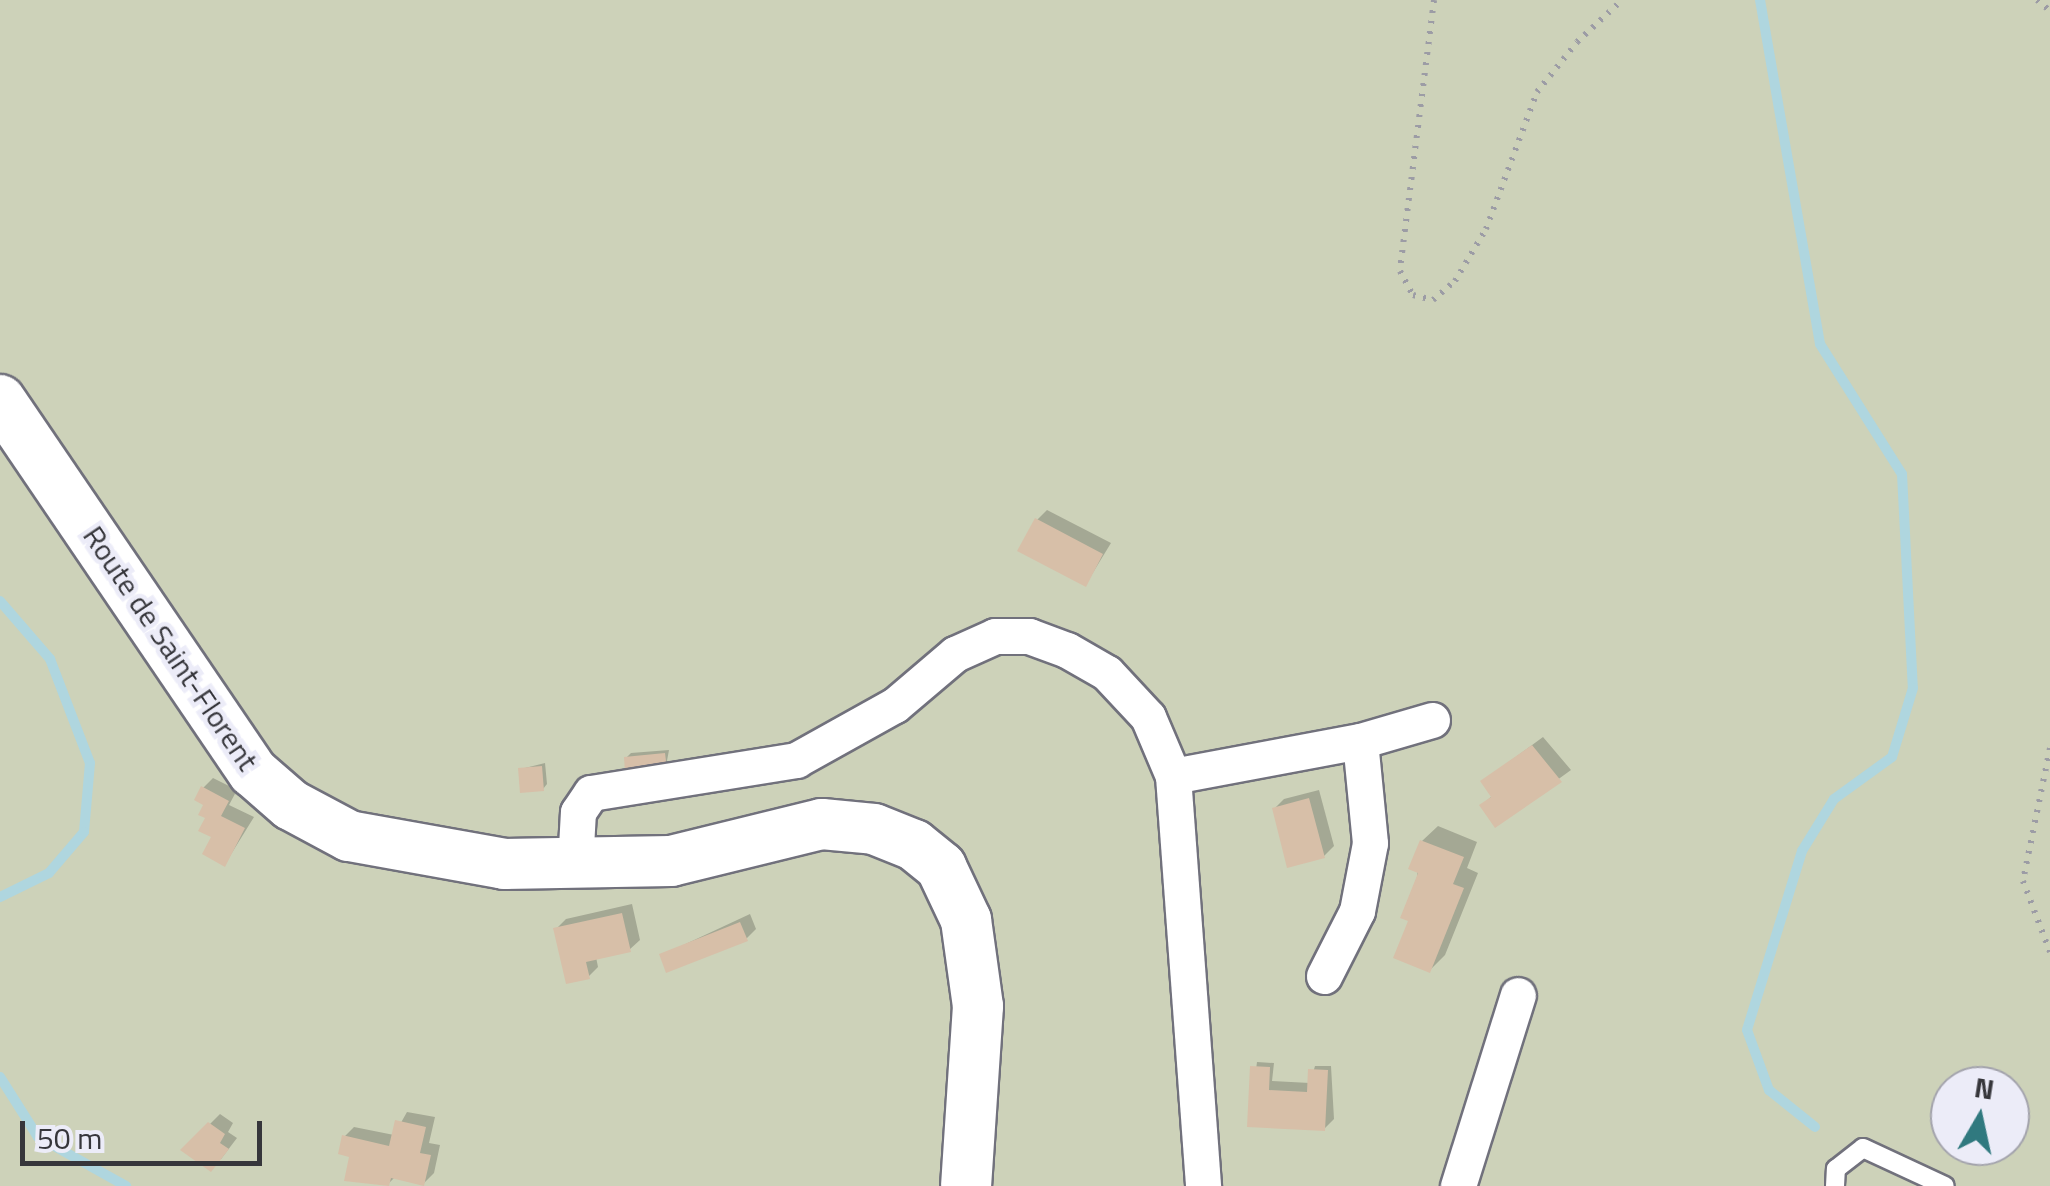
<!DOCTYPE html>
<html>
<head>
<meta charset="utf-8">
<style>
  body { margin:0 }
  #map { position:relative; width:2050px; height:1186px; overflow:hidden; background:#ececf8; font-family:"Titillium Web",sans-serif }
  div>[style] { position:absolute }
  .green>* { inset:0; background:#cdd2b9 }
  .shadow>* { inset:0; background:#0003 }
  .stream>* { height:10px; margin:-5px; padding:0 5px; transform-origin:5px; border-radius:5px; background:#afd6df }
  .building>* { inset:0; background:#d7bfa8 }
  .path>* { height:6px; margin-top:-3px; transform-origin:0; background:repeating-linear-gradient(90deg,#9c9ca5 0 2.5px,transparent 0 10.5px) }
  .roads { filter:drop-shadow(2px 0 #71717c) drop-shadow(-2px 0 #71717c) drop-shadow(0 2px #71717c) drop-shadow(0 -2px #71717c) }
  .lane>* { height:18px; margin:-9px; padding:0 9px; transform-origin:9px; border-radius:9px; background:#fff }
  .street>* { height:35px; margin:-17.5px; padding:0 17.5px; transform-origin:17.5px; border-radius:17.5px; background:#fff }
  .secondary>* { height:50px; margin:-25px; padding:0 25px; transform-origin:25px; border-radius:25px; background:#fff }
  span { translate:-50% -50%; white-space:nowrap; text-align:center; line-height:1.15; -webkit-text-stroke:9px #ececf8; paint-order:stroke }
  .street-label { font-size:30px; color:#36363b }
  .north { position:absolute; left:1930px; top:1066px; width:100px; height:100px; box-sizing:border-box; background:#ececf8; border:2px solid #a3a3ac; border-radius:50%; rotate:9deg; font-size:28px; font-weight:700; line-height:40px; text-align:center; color:#36363b }
  .north::after { content:''; display:block; margin:auto; width:35px; height:45px; background:#30797f; clip-path:polygon(50% 0,100% 100%,50% 72%,0 100%) }
  .scale { position:absolute; left:20px; top:1121px; width:242px; height:45px; box-sizing:border-box; border:5px solid #36363b; border-top:0; padding-left:12px; font-size:30px; line-height:35px; white-space:nowrap; color:#36363b; -webkit-text-stroke:8px #ececf8; paint-order:stroke }
</style>
</head>
<body>
<div id="map">
  <div class="green">
    <div style="clip-path:polygon(evenodd,0 0,2050px 0,2050px 1186px,0 1186px,0 0,1950px 1086px,2010px 1086px,2010px 1146px,1950px 1146px,1950px 1086px)"></div>
  </div>
  <div class="shadow">
    <div style="clip-path:polygon(1047px 510px,1111px 543px,1086px 584px,1037px 520px)"></div>
    <div style="clip-path:polygon(1543px 737px,1571px 770px,1495px 825px,1482px 805px,1493px 795px,1483px 781px)"></div>
    <div style="clip-path:polygon(669px 750px,666px 766px,626px 758px,631px 753px)"></div>
    <div style="clip-path:polygon(545px 763px,547px 784px,543px 789px,521px 769px)"></div>
    <div style="clip-path:polygon(213px 778px,237px 790px,229px 805px,254px 817px,225px 864px,203px 788px)"></div>
    <div style="clip-path:polygon(1319px 790px,1334px 846px,1324px 856px,1274px 809px,1284px 799px)"></div>
    <div style="clip-path:polygon(1438px 826px,1477px 842px,1467px 868px,1478px 873px,1445px 955px,1430px 970px,1411px 919px,1422px 841px)"></div>
    <div style="clip-path:polygon(632px 904px,640px 940px,629px 950px,596px 957px,598px 967px,588px 977px,556px 929px,566px 919px)"></div>
    <div style="clip-path:polygon(750px 914px,756px 929px,746px 939px,662px 955px)"></div>
    <div style="clip-path:polygon(1257px 1062px,1274px 1063px,1272px 1081px,1310px 1083px,1315px 1066px,1331px 1066px,1334px 1119px,1324px 1129px,1249px 1125px)"></div>
    <div style="clip-path:polygon(407px 1112px,435px 1117px,429px 1143px,440px 1145px,434px 1173px,424px 1183px,395px 1177px,388px 1184px,352px 1155px,344px 1137px,354px 1127px,394px 1135px)"></div>
    <div style="clip-path:polygon(220px 1114px,233px 1123px,228px 1132px,237px 1138px,221px 1159px,184px 1150px)"></div>
  </div>
  <div class="stream">
    <div style="left:1760px;top:0;width:349px;rotate:80.1deg"></div>
    <div style="left:1820px;top:344px;width:154px;rotate:57.8deg"></div>
    <div style="left:1902px;top:474px;width:214px;rotate:87.1deg"></div>
    <div style="left:1913px;top:688px;width:72px;rotate:106.9deg"></div>
    <div style="left:1892px;top:757px;width:72px;rotate:144.1deg"></div>
    <div style="left:1834px;top:799px;width:61px;rotate:121.6deg"></div>
    <div style="left:1802px;top:851px;width:187px;rotate:107.1deg"></div>
    <div style="left:1747px;top:1030px;width:64px;rotate:69.9deg"></div>
    <div style="left:1769px;top:1090px;width:59px;rotate:38.8deg"></div>
    <div style="left:0;top:601px;width:77px;rotate:49.2deg"></div>
    <div style="left:50px;top:659px;width:111px;rotate:69deg"></div>
    <div style="left:90px;top:763px;width:69px;rotate:95deg"></div>
    <div style="left:84px;top:832px;width:54px;rotate:130.5deg"></div>
    <div style="left:49px;top:873px;width:55px;rotate:153.9deg"></div>
    <div style="left:0;top:1077px;width:71px;rotate:57.7deg"></div>
    <div style="left:38px;top:1137px;width:101px;rotate:29.1deg"></div>
  </div>
  <div class="building">
    <div style="clip-path:polygon(1035px 518px,1103px 554px,1086px 587px,1017px 551px)"></div>
    <div style="clip-path:polygon(1532px 745px,1562px 782px,1495px 828px,1479px 805px,1491px 797px,1480px 781px)"></div>
    <div style="clip-path:polygon(665px 753px,667px 769px,625px 773px,624px 757px)"></div>
    <div style="clip-path:polygon(542px 766px,544px 791px,520px 793px,518px 768px)"></div>
    <div style="clip-path:polygon(201px 786px,229px 801px,221px 816px,245px 828px,225px 867px,202px 854px,211px 837px,198px 831px,205px 818px,198px 815px,203px 805px,194px 800px)"></div>
    <div style="clip-path:polygon(1309px 798px,1325px 858px,1287px 868px,1272px 808px)"></div>
    <div style="clip-path:polygon(1420px 840px,1464px 857px,1453px 884px,1464px 888px,1430px 973px,1393px 958px,1408px 921px,1400px 918px,1418px 873px,1408px 869px)"></div>
    <div style="clip-path:polygon(622px 913px,631px 952px,586px 962px,590px 979px,566px 984px,553px 928px)"></div>
    <div style="clip-path:polygon(740px 922px,748px 941px,666px 973px,659px 954px)"></div>
    <div style="clip-path:polygon(1250px 1066px,1270px 1067px,1269px 1090px,1307px 1092px,1308px 1069px,1328px 1070px,1325px 1131px,1247px 1127px)"></div>
    <div style="clip-path:polygon(395px 1120px,426px 1127px,420px 1153px,431px 1155px,424px 1186px,391px 1178px,389px 1186px,344px 1181px,349px 1157px,338px 1154px,342px 1135px,389px 1146px)"></div>
    <div style="clip-path:polygon(208px 1122px,225px 1134px,220px 1143px,229px 1149px,211px 1172px,180px 1150px)"></div>
  </div>
  <div class="path">
    <div style="left:1434px;top:0;width:273px;rotate:97.2deg"></div>
    <div style="left:1400px;top:271px;width:27px;rotate:62deg"></div>
    <div style="left:1413px;top:295px;width:21px;rotate:14deg"></div>
    <div style="left:1433px;top:300px;width:29px;rotate:-41deg"></div>
    <div style="left:1455px;top:281px;width:61px;rotate:-59.2deg"></div>
    <div style="left:1486px;top:229px;width:146px;rotate:-69.6deg"></div>
    <div style="left:1537px;top:92px;width:64px;rotate:-51.3deg"></div>
    <div style="left:1577px;top:42px;width:62px;rotate:-43deg"></div>
    <div style="left:2037px;top:0;width:17px;rotate:40deg"></div>
    <div style="left:2050px;top:748px;width:136px;rotate:101.5deg"></div>
    <div style="left:2023px;top:881px;width:76px;rotate:69.2deg"></div>
  </div>
  <div class="roads">
    <div class="lane">
      <div style="left:1835px;top:1186px;width:17px;rotate:-87deg"></div>
      <div style="left:1836px;top:1169px;width:34px;rotate:-38deg"></div>
      <div style="left:1863px;top:1148px;width:90px;rotate:24.9deg"></div>
    </div>
    <div class="street">
      <div style="left:1173px;top:776px;width:190px;rotate:-10.6deg"></div>
      <div style="left:1360px;top:741px;width:75px;rotate:-16.3deg"></div>
      <div style="left:575px;top:865px;width:53px;rotate:-86.8deg"></div>
      <div style="left:578px;top:812px;width:23px;rotate:-56deg"></div>
      <div style="left:591px;top:793px;width:208px;rotate:-9.1deg"></div>
      <div style="left:796px;top:760px;width:113px;rotate:-29.1deg"></div>
      <div style="left:895px;top:705px;width:79px;rotate:-40.4deg"></div>
      <div style="left:955px;top:654px;width:44px;rotate:-24.2deg"></div>
      <div style="left:995px;top:636px;width:34px"></div>
      <div style="left:1029px;top:636px;width:40px;rotate:20.2deg"></div>
      <div style="left:1067px;top:650px;width:46px;rotate:29.9deg"></div>
      <div style="left:1107px;top:673px;width:60px;rotate:47deg"></div>
      <div style="left:1148px;top:717px;width:64px;rotate:67deg"></div>
      <div style="left:1173px;top:776px;width:411px;rotate:85.8deg"></div>
      <div style="left:1324px;top:976px;width:73px;rotate:-63.1deg"></div>
      <div style="left:1357px;top:911px;width:69px;rotate:-79.2deg"></div>
      <div style="left:1370px;top:843px;width:102px;rotate:-95.6deg"></div>
      <div style="left:1458px;top:1186px;width:200px;rotate:-72.6deg"></div>
    </div>
    <div class="secondary">
      <div style="left:0;top:400px;width:450px;rotate:55.8deg"></div>
      <div style="left:253px;top:772px;width:50px;rotate:41deg"></div>
      <div style="left:291px;top:805px;width:66px;rotate:28.1deg"></div>
      <div style="left:349px;top:836px;width:158px;rotate:10.2deg"></div>
      <div style="left:504px;top:864px;width:167px;rotate:-1deg"></div>
      <div style="left:671px;top:861px;width:155px;rotate:-13.8deg"></div>
      <div style="left:822px;top:824px;width:52px;rotate:5.5deg"></div>
      <div style="left:874px;top:829px;width:43px;rotate:21.8deg"></div>
      <div style="left:914px;top:845px;width:35px;rotate:39deg"></div>
      <div style="left:941px;top:867px;width:59px;rotate:64.7deg"></div>
      <div style="left:966px;top:920px;width:87px;rotate:82.1deg"></div>
      <div style="left:978px;top:1006px;width:180px;rotate:93.8deg"></div>
    </div>
  </div>
  <div class="street-label">
    <span style="left:171px;top:648px;rotate:56deg">Route de Saint-Florent</span>
  </div>
  <div class="north">N</div>
  <div class="scale">50 m</div>
</div>
</body>
</html>
